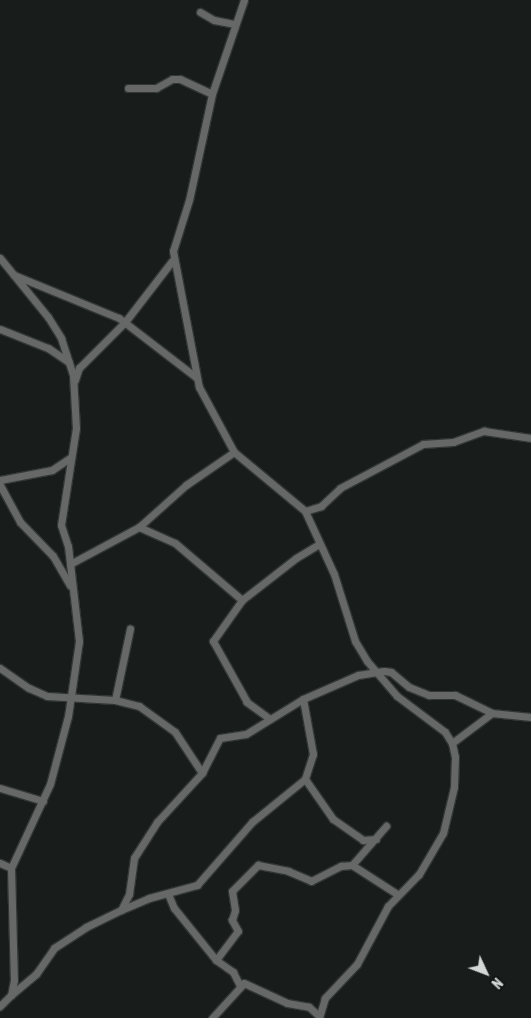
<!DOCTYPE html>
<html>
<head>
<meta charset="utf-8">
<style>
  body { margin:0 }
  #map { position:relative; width:531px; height:1018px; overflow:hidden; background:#181d1b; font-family:"Asap Condensed",sans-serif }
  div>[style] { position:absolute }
  .roads { filter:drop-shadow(1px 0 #323735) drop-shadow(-1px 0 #323735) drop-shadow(0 1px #323735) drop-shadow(0 -1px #323735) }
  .minor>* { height:7px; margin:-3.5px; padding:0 3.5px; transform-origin:3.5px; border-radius:3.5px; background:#656866 }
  span { translate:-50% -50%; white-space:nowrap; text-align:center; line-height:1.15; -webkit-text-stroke:4.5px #0f1412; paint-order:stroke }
  .north { position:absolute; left:461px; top:948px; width:50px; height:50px; -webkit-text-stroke:4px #0f1412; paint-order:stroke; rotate:133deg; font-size:14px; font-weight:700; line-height:20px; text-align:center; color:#d4d8d6 }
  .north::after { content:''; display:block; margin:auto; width:18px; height:22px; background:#d4d8d6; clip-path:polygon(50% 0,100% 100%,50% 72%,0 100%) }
</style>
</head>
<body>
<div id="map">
  <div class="roads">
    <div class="minor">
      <div style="left:244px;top:0;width:99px;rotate:108.8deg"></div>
      <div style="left:212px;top:94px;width:108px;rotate:102.2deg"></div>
      <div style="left:189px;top:200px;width:53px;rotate:107.4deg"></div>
      <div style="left:173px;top:251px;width:138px;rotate:79.2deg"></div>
      <div style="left:199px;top:387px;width:74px;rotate:61.7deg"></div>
      <div style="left:234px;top:452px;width:92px;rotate:39.7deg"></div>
      <div style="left:305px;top:511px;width:69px;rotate:65.3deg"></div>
      <div style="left:334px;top:574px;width:70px;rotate:72.6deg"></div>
      <div style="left:355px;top:641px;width:23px;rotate:59deg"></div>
      <div style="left:367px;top:661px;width:46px;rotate:49.4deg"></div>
      <div style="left:397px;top:696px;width:60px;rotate:36.9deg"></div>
      <div style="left:445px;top:732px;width:13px;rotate:58deg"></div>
      <div style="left:452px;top:743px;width:14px;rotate:78deg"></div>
      <div style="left:455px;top:757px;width:30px;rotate:92deg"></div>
      <div style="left:454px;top:787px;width:47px;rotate:103.4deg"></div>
      <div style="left:443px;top:833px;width:48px;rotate:120.3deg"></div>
      <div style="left:419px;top:874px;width:45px;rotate:134.1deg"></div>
      <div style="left:388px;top:906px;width:66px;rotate:118.1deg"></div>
      <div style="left:357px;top:964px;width:47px;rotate:133.3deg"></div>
      <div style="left:325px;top:998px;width:21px;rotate:107deg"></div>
      <div style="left:200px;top:12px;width:16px;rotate:30deg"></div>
      <div style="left:214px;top:20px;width:20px;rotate:11deg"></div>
      <div style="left:128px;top:88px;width:28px"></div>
      <div style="left:156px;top:88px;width:18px;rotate:-29deg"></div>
      <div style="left:172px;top:79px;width:8px"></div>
      <div style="left:180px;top:79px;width:35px;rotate:25deg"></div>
      <div style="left:0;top:258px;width:76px;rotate:50.9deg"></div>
      <div style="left:48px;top:317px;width:25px;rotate:58deg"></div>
      <div style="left:61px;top:338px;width:39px;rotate:72deg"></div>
      <div style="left:73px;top:375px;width:53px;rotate:86.8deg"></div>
      <div style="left:76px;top:428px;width:98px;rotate:98.8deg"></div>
      <div style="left:61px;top:525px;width:22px;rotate:72deg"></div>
      <div style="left:68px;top:546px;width:96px;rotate:83.4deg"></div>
      <div style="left:79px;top:641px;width:76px;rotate:98.3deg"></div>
      <div style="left:68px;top:716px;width:70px;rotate:104.8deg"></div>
      <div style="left:50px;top:784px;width:93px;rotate:114.9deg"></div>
      <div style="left:11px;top:868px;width:112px;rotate:88.5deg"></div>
      <div style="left:14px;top:980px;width:15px;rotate:101deg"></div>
      <div style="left:11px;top:995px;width:16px;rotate:135deg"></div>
      <div style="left:14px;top:275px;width:113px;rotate:22.3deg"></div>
      <div style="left:119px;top:318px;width:98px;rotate:37.6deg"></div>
      <div style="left:0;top:329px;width:52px;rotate:21.6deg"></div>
      <div style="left:48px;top:348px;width:25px;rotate:34deg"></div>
      <div style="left:75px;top:380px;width:13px;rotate:-72deg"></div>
      <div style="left:79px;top:368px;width:65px;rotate:-45deg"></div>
      <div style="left:125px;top:322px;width:77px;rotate:-52.4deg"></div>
      <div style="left:0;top:480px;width:53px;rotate:-10.9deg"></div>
      <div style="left:52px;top:470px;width:22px;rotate:-34deg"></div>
      <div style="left:0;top:485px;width:42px;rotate:61.6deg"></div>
      <div style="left:20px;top:522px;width:47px;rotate:45.9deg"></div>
      <div style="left:53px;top:556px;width:34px;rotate:60deg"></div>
      <div style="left:305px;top:511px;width:17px;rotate:-17deg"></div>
      <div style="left:321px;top:506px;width:26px;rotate:-43deg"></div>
      <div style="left:340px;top:488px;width:94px;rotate:-27.9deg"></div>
      <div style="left:423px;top:444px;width:30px;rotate:-4deg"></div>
      <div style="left:453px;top:442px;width:33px;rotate:-20deg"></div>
      <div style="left:484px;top:431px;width:48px;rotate:8.5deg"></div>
      <div style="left:139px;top:527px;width:39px;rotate:24deg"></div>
      <div style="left:175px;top:543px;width:88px;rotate:40.4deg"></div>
      <div style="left:70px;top:564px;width:78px;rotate:-28.2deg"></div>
      <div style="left:139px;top:527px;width:63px;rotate:-41.8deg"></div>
      <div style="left:186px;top:485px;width:58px;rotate:-34.5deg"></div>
      <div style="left:0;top:668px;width:35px;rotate:35deg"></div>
      <div style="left:29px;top:688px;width:20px;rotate:24deg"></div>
      <div style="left:47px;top:696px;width:68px;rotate:3.4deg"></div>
      <div style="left:115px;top:700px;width:25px;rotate:14deg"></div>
      <div style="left:139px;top:706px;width:44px;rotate:35.8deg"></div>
      <div style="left:175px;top:732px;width:49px;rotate:56.6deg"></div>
      <div style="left:303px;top:699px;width:56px;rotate:79.7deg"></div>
      <div style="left:313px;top:754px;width:26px;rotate:108deg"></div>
      <div style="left:305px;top:779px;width:49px;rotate:55deg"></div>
      <div style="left:333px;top:819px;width:37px;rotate:35deg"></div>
      <div style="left:363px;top:840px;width:13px;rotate:-4deg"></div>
      <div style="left:115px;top:700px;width:73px;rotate:-78.1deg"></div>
      <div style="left:270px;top:719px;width:29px;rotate:-144deg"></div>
      <div style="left:247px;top:702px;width:70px;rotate:-119.1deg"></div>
      <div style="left:213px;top:641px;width:50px;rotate:-54.7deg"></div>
      <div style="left:242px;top:600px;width:68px;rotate:-37.9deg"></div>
      <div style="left:296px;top:558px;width:27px;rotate:-31deg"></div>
      <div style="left:452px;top:743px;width:50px;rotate:-36.9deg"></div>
      <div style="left:0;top:788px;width:45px;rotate:16.8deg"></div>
      <div style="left:0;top:863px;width:12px;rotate:24deg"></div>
      <div style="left:352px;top:865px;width:52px;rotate:-48.9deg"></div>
      <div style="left:168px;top:894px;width:15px;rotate:67deg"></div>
      <div style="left:174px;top:908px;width:67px;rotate:51.1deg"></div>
      <div style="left:216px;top:960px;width:21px;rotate:35deg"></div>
      <div style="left:233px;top:972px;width:16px;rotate:63deg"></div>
      <div style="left:121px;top:910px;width:30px;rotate:-23deg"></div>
      <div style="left:149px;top:898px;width:50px;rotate:-15.2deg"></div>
      <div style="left:197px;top:885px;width:84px;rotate:-48.9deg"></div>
      <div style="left:252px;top:822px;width:68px;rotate:-39.1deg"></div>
      <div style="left:216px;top:960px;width:36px;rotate:-53deg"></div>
      <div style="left:238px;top:931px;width:13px;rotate:-119deg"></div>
      <div style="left:232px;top:920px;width:10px;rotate:-73deg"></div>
      <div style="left:235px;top:910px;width:19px;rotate:-99deg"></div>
      <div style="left:232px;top:891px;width:37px;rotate:-45deg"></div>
      <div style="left:258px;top:865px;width:31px;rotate:11deg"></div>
      <div style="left:288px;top:871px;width:25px;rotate:23deg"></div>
      <div style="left:311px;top:881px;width:34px;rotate:-27deg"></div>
      <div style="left:341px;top:866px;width:11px;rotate:-5deg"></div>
      <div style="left:352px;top:865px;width:54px;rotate:32.8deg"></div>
      <div style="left:11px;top:995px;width:33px;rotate:-40deg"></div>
      <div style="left:36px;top:974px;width:32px;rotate:-55deg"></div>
      <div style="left:54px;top:948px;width:38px;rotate:-33deg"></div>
      <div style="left:86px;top:927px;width:39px;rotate:-26deg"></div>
      <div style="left:121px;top:910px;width:18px;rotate:-63deg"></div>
      <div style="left:129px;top:894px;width:36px;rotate:-82deg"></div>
      <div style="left:134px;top:858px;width:43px;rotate:-57.4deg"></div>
      <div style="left:157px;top:822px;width:67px;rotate:-47.4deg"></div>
      <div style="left:202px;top:773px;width:39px;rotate:-63deg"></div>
      <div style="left:220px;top:738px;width:26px;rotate:-9deg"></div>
      <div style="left:246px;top:734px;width:67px;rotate:-31.6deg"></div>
      <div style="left:303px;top:699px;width:60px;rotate:-23.6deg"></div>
      <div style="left:358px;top:675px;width:26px;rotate:-9deg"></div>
      <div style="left:384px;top:671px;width:7px;rotate:8deg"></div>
      <div style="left:391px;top:672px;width:23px;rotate:40deg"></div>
      <div style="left:409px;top:687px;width:22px;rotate:22deg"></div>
      <div style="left:429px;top:695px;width:26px"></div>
      <div style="left:455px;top:695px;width:41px;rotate:25.9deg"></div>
      <div style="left:492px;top:713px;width:39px;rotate:6deg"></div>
      <div style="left:212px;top:1018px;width:47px;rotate:-47.6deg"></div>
      <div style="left:244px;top:983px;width:47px;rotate:24.9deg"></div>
      <div style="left:287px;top:1003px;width:22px;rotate:10deg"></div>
      <div style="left:309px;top:1007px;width:13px;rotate:42deg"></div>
    </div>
  </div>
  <div class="north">N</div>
</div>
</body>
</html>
